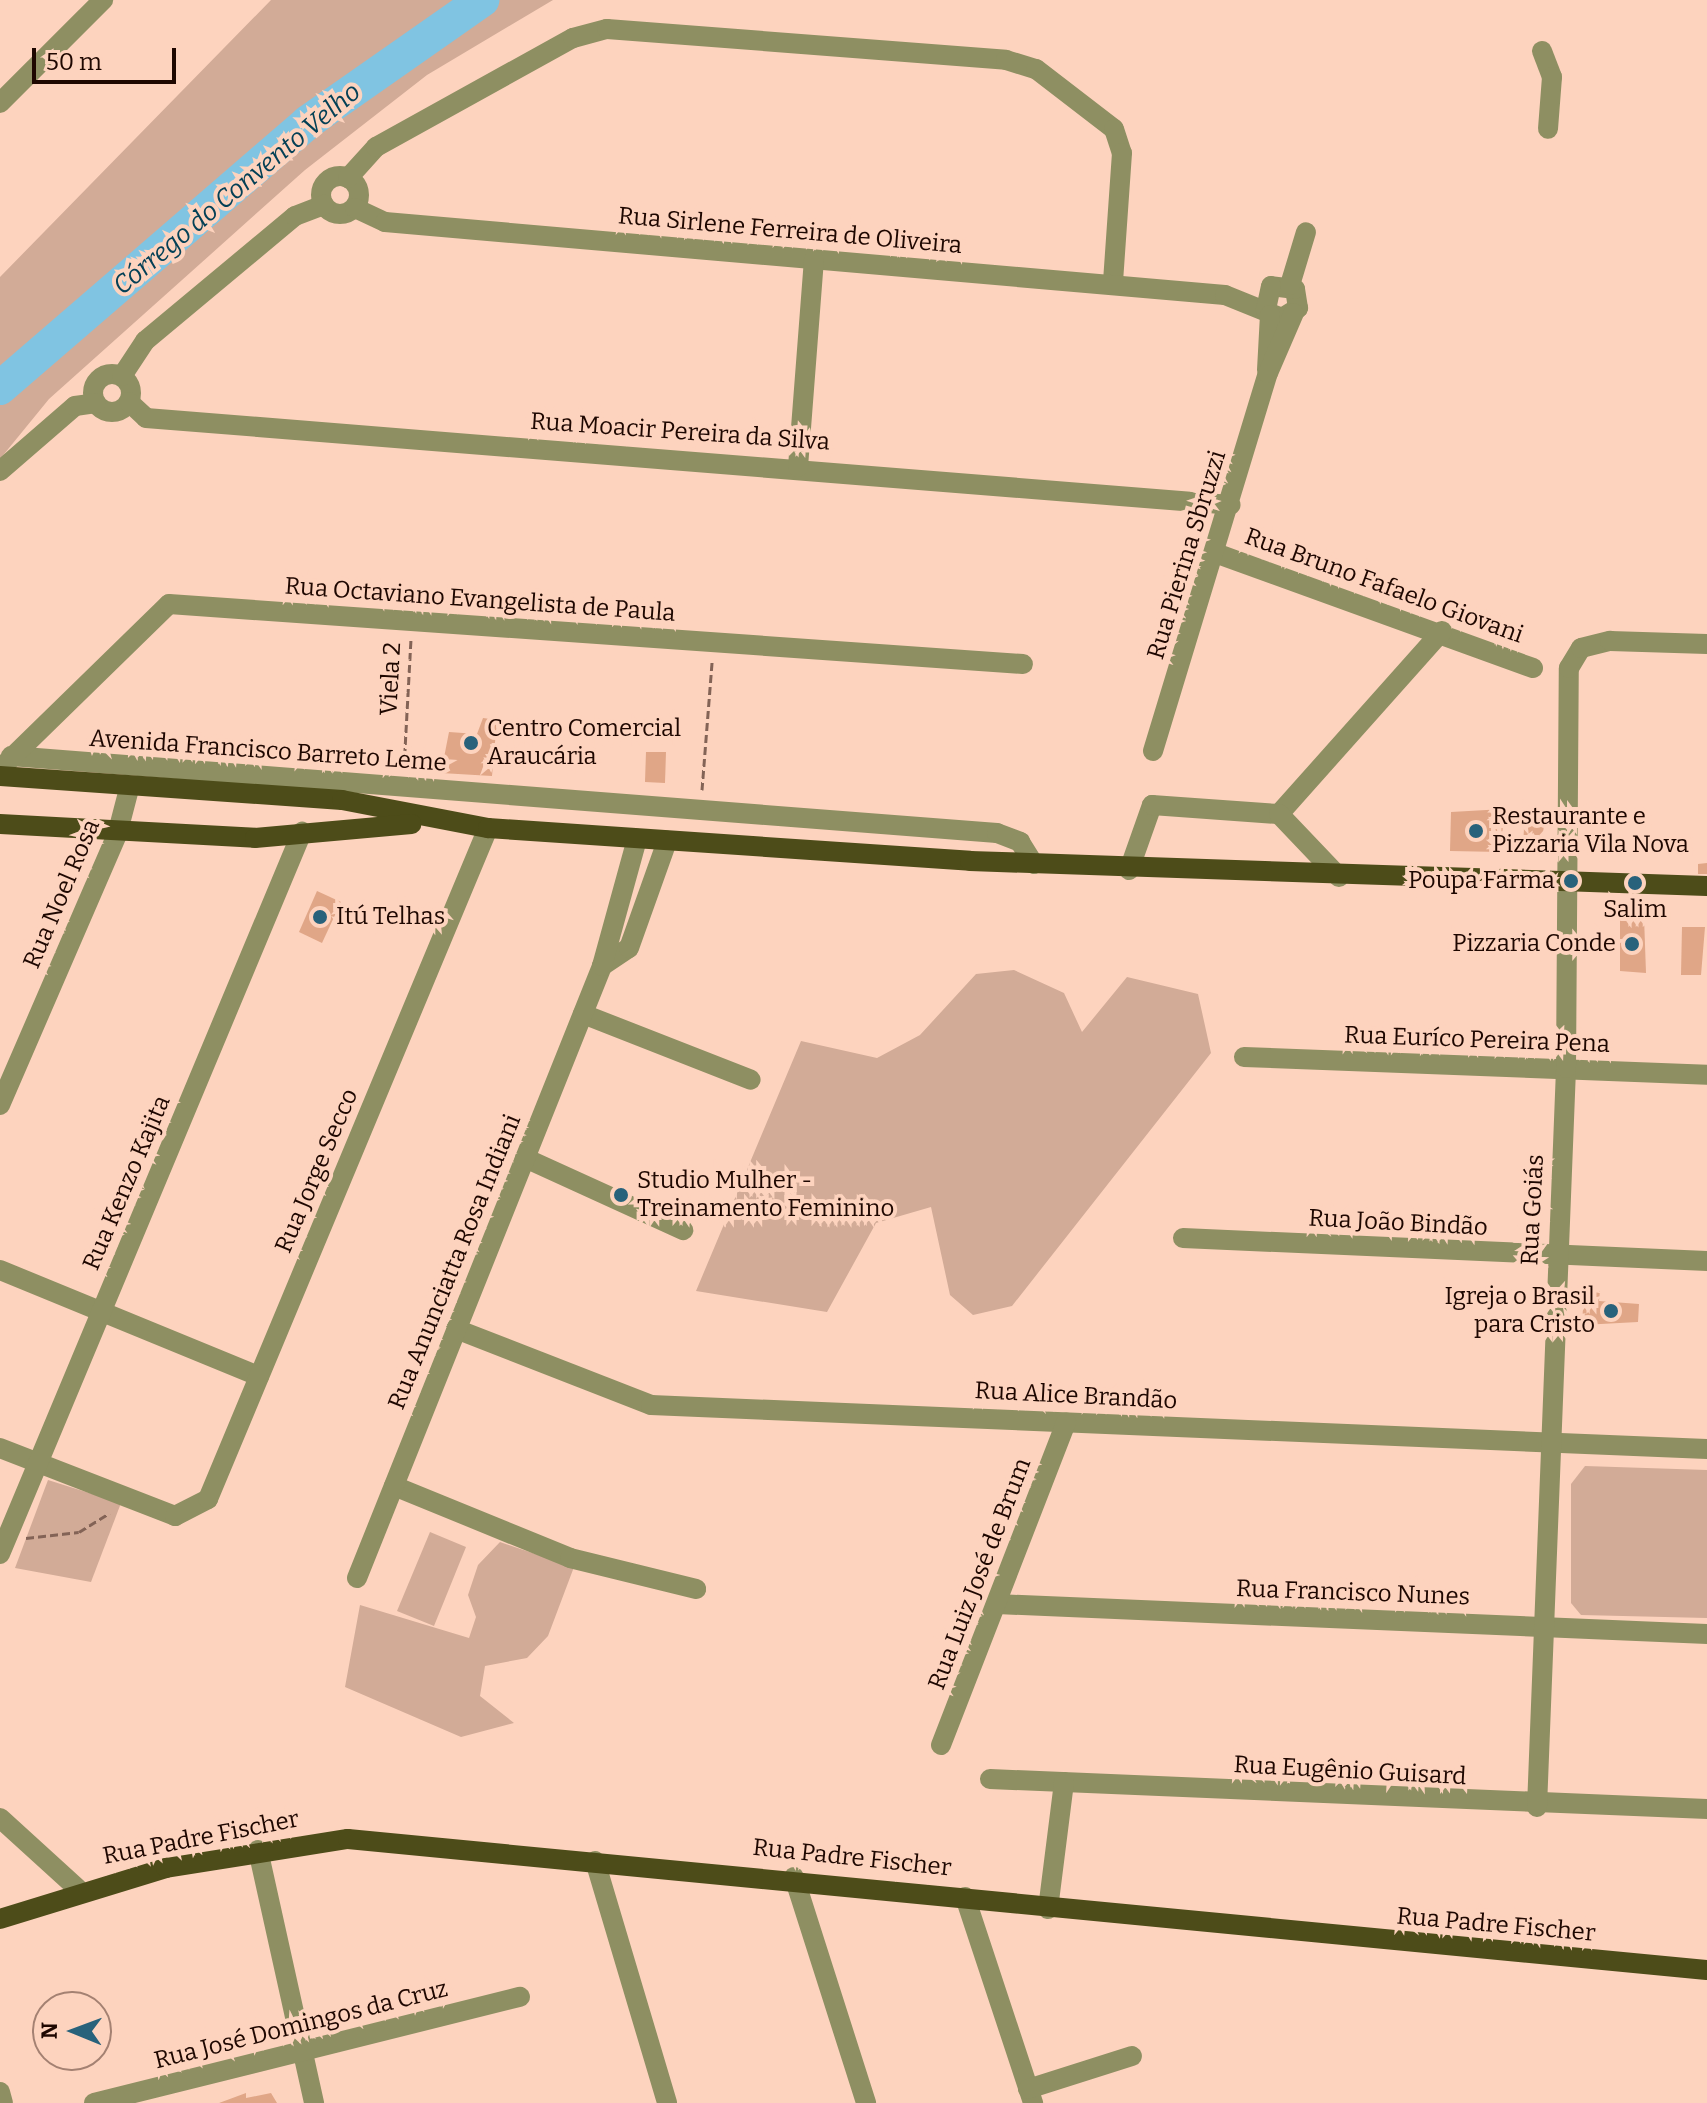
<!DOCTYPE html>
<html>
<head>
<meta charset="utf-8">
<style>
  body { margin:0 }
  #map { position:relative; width:1707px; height:2103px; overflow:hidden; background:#fdd3be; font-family:Bitter,serif }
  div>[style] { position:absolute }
  .green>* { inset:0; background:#d2ab97 }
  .river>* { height:34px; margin:-17px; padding:0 17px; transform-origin:17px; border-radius:17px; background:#80c4e2 }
  .building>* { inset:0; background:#e0a687 }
  .path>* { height:3px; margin-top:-1.5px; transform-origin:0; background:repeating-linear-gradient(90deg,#836356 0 8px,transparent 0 12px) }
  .minor>* { height:20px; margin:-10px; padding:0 10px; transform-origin:10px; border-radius:10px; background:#8e8f62 }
  .minor>.ring { margin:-10px; padding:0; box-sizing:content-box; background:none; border:20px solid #8e8f62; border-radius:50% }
  .major>* { height:20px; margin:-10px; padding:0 10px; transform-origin:10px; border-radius:10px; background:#4d4c19 }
  .dots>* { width:22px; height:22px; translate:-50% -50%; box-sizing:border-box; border:4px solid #fdd3be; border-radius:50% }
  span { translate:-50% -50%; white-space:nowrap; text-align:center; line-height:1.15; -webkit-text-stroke:8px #fdd3be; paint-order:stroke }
  .street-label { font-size:24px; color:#1e0700 }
  .poi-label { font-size:24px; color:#1e0700 }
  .left { translate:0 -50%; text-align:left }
  .right { translate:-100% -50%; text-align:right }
  .water-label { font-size:26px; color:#044056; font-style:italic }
  .north { position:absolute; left:32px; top:1991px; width:80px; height:80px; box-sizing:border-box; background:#fdd3be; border:2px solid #a48172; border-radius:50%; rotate:271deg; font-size:22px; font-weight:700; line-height:32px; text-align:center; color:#1e0700 }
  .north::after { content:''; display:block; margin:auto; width:28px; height:36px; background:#28627b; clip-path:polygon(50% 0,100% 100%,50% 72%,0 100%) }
  .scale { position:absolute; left:32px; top:48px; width:144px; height:36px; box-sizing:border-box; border:4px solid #1e0700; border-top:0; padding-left:10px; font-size:24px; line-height:28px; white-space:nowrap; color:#1e0700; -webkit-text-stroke:6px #fdd3be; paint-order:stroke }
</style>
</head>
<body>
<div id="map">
  <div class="green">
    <div style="clip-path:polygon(271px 0,553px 0,427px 75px,305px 170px,49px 399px,0 459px,0 277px)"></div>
    <div style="clip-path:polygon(1014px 970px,1064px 993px,1082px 1032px,1127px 977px,1198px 994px,1211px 1053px,1012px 1306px,973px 1315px,950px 1295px,931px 1207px,876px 1223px,827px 1312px,696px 1291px,801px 1041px,877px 1058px,920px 1035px,976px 974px)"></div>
    <div style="clip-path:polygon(1585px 1466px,1707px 1470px,1707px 1618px,1581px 1615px,1571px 1603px,1571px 1484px)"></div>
    <div style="clip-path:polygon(48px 1480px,121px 1503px,91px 1582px,15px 1568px)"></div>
    <div style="clip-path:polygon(430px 1532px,466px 1547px,434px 1626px,397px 1611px)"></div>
    <div style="clip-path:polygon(500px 1542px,574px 1567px,548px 1636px,527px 1658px,485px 1666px,480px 1696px,514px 1723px,461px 1737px,345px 1687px,360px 1605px,469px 1638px,476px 1617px,468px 1595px,478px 1565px)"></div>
  </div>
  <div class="river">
    <div style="left:0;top:388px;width:407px;rotate:-40.8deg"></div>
    <div style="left:308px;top:122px;width:213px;rotate:-35deg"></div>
  </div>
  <div class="building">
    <div style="clip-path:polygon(483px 718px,497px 720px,492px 776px,441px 773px,449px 732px,477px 734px)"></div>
    <div style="clip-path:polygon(646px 752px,666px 752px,665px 783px,645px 782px)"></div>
    <div style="clip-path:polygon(1525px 807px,1545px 809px,1542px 849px,1523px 849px)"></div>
    <div style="clip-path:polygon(1504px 809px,1501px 852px,1450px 851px,1451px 812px)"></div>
    <div style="clip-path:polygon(1707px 863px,1707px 874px,1698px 874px,1698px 864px)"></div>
    <div style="clip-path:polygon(317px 891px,341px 902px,322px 943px,299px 932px)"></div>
    <div style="clip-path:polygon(1620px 915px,1644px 917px,1646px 973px,1620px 971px)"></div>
    <div style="clip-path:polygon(1682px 927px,1705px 927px,1701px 975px,1681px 975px)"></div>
    <div style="clip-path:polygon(1584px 1290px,1600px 1291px,1599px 1301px,1639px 1304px,1638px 1322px,1582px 1325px)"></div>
    <div style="clip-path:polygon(246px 2093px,246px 2098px,271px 2093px,277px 2103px,219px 2103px)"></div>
  </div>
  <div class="path">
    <div style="left:404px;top:768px;width:129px;rotate:-86.9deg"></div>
    <div style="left:702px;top:790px;width:128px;rotate:-85.5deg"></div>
    <div style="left:26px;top:1538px;width:53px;rotate:-6.5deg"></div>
    <div style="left:79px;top:1532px;width:36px;rotate:-32deg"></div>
  </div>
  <div class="minor">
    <div style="left:1542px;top:51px;width:28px;rotate:69deg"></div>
    <div style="left:1552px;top:77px;width:52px;rotate:94.4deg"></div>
    <div style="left:0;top:103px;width:146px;rotate:-45deg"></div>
    <div class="ring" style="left:321px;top:176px;width:18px;height:18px"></div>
    <div style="left:348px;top:178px;width:42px;rotate:-47.9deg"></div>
    <div style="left:376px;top:147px;width:225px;rotate:-29deg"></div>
    <div style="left:573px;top:38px;width:35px;rotate:-15deg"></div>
    <div style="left:607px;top:29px;width:400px;rotate:4.4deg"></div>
    <div style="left:1006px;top:60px;width:31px;rotate:17deg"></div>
    <div style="left:1036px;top:69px;width:98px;rotate:37.6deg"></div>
    <div style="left:1114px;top:129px;width:25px;rotate:72deg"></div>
    <div style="left:1122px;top:153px;width:128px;rotate:94deg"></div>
    <div style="left:355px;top:208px;width:33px;rotate:25deg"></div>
    <div style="left:385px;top:222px;width:843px;rotate:4.97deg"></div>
    <div style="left:1225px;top:295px;width:61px;rotate:22deg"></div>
    <div style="left:1282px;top:318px;width:19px;rotate:-32deg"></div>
    <div style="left:1298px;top:308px;width:19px;rotate:-99deg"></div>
    <div style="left:1295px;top:289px;width:24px;rotate:-173deg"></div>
    <div style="left:1271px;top:286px;width:25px;rotate:102deg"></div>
    <div style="left:1290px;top:285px;width:55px;rotate:-73.2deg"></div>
    <div style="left:1267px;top:370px;width:55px;rotate:-86.9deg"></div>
    <div class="ring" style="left:93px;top:374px;width:18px;height:18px"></div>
    <div style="left:122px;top:376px;width:42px;rotate:-56.7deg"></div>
    <div style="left:145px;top:341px;width:195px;rotate:-39.8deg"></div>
    <div style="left:295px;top:216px;width:31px;rotate:-21deg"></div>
    <div style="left:129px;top:402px;width:23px;rotate:43deg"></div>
    <div style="left:146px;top:418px;width:1088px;rotate:4.58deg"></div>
    <div style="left:798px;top:467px;width:207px;rotate:-85.6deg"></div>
    <div style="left:0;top:471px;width:99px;rotate:-40.9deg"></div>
    <div style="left:75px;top:406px;width:21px;rotate:-8deg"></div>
    <div style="left:1218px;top:554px;width:335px;rotate:19.9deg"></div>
    <div style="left:1153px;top:751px;width:395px;rotate:-73.1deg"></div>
    <div style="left:1268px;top:373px;width:65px;rotate:-66.6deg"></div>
    <div style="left:11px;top:756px;width:989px;rotate:4.47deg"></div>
    <div style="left:997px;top:833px;width:25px;rotate:21deg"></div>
    <div style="left:1020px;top:842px;width:26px;rotate:58deg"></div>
    <div style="left:0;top:769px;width:236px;rotate:-44.3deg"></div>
    <div style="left:169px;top:604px;width:856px;rotate:4.02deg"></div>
    <div style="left:1279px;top:814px;width:245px;rotate:-48.3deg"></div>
    <div style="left:1129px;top:870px;width:69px;rotate:-70.5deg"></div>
    <div style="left:1152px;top:805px;width:127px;rotate:4.1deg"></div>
    <div style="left:1279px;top:814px;width:87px;rotate:46.4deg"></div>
    <div style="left:602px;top:966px;width:32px;rotate:-34deg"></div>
    <div style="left:629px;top:948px;width:114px;rotate:-70.4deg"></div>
    <div style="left:583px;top:1014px;width:180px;rotate:21.4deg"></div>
    <div style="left:1244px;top:1057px;width:463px;rotate:2.2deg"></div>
    <div style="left:0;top:1105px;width:294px;rotate:-66.6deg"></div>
    <div style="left:117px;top:835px;width:48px;rotate:-75.4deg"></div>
    <div style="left:525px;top:1158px;width:174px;rotate:24.5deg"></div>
    <div style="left:1183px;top:1238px;width:525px;rotate:2.51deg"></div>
    <div style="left:0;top:1270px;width:280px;rotate:22.3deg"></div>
    <div style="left:456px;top:1329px;width:209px;rotate:21.3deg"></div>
    <div style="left:651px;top:1405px;width:1057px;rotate:2.39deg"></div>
    <div style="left:0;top:1448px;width:188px;rotate:21.2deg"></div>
    <div style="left:175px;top:1516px;width:37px;rotate:-27deg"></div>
    <div style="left:208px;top:1499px;width:727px;rotate:-67.35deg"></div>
    <div style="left:394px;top:1486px;width:190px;rotate:22.2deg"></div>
    <div style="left:570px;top:1558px;width:130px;rotate:13.8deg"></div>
    <div style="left:0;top:1554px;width:783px;rotate:-67.3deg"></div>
    <div style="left:357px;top:1578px;width:659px;rotate:-68.18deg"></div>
    <div style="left:602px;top:966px;width:132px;rotate:-74.6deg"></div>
    <div style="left:997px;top:1604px;width:711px;rotate:2.42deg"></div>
    <div style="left:941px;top:1745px;width:346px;rotate:-68.8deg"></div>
    <div style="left:990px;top:1779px;width:718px;rotate:2.4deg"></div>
    <div style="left:1537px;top:1807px;width:740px;rotate:-87.75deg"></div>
    <div style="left:1566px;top:1068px;width:400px;rotate:-89.6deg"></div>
    <div style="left:1569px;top:668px;width:23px;rotate:-59deg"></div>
    <div style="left:1581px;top:648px;width:30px;rotate:-14deg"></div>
    <div style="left:1610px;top:641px;width:97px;rotate:1.8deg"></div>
    <div style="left:0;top:1818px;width:105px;rotate:42.3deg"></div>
    <div style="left:258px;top:1850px;width:259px;rotate:77.5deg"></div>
    <div style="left:595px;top:1861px;width:252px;rotate:73.4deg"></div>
    <div style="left:794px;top:1877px;width:237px;rotate:72.3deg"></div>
    <div style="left:965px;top:1897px;width:217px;rotate:71.7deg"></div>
    <div style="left:1048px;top:1909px;width:128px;rotate:-82.8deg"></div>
    <div style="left:1028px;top:2089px;width:109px;rotate:-17.6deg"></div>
    <div style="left:0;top:2092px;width:11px;rotate:75deg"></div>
    <div style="left:94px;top:2103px;width:439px;rotate:-14deg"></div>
  </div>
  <div class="major">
    <div style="left:0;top:776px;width:343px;rotate:4deg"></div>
    <div style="left:342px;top:800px;width:149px;rotate:10.9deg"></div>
    <div style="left:488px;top:828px;width:483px;rotate:3.9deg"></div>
    <div style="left:970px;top:861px;width:737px;rotate:1.94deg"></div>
    <div style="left:0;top:824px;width:255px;rotate:3.1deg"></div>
    <div style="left:255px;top:838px;width:157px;rotate:-5.1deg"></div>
    <div style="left:0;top:1919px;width:174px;rotate:-17.1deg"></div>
    <div style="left:166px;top:1868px;width:184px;rotate:-9.1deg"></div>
    <div style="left:348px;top:1839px;width:1365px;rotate:5.51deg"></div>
  </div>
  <div class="dots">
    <div style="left:471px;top:743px;background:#28627b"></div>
    <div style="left:1476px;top:831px;background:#28627b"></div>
    <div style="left:1571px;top:881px;background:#28627b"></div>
    <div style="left:1635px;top:883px;background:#28627b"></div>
    <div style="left:320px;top:917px;background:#28627b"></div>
    <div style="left:1632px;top:944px;background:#28627b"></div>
    <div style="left:621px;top:1195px;background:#28627b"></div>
    <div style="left:1611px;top:1311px;background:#28627b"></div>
  </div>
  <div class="street-label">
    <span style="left:790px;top:231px;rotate:5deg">Rua Sirlene Ferreira de Oliveira</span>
    <span style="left:680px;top:432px;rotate:4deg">Rua Moacir Pereira da Silva</span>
    <span style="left:1187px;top:555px;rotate:-73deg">Rua Pierina Sbruzzi</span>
    <span style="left:1384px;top:586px;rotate:20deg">Rua Bruno Fafaelo Giovani</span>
    <span style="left:480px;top:600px;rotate:4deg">Rua Octaviano Evangelista de Paula</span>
    <span style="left:391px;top:679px;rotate:-87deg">Viela 2</span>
    <span style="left:268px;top:751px;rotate:4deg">Avenida Francisco Barreto Leme</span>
    <span style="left:62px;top:894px;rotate:-67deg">Rua Noel Rosa</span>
    <span style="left:1477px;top:1040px;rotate:2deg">Rua Euríco Pereira Pena</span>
    <span style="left:317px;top:1171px;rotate:-67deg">Rua Jorge Secco</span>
    <span style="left:127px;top:1183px;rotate:-67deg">Rua Kenzo Kajita</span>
    <span style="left:1533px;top:1210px;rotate:-87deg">Rua Goiás</span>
    <span style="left:1398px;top:1223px;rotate:3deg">Rua João Bindão</span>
    <span style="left:455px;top:1262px;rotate:-68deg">Rua Anunciatta Rosa Indiani</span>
    <span style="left:1076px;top:1396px;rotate:3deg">Rua Alice Brandão</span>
    <span style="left:980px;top:1574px;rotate:-69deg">Rua Luiz José de Brum</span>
    <span style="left:1353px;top:1593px;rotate:2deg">Rua Francisco Nunes</span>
    <span style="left:1350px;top:1771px;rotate:3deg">Rua Eugênio Guisard</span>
    <span style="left:201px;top:1838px;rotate:-11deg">Rua Padre Fischer</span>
    <span style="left:852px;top:1858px;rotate:6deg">Rua Padre Fischer</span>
    <span style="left:1496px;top:1925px;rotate:5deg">Rua Padre Fischer</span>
    <span style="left:301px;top:2025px;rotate:-14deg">Rua José Domingos da Cruz</span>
  </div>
  <div class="poi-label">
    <span class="left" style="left:487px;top:743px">Centro Comercial<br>Araucária</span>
    <span class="left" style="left:1492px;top:831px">Restaurante e<br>Pizzaria Vila Nova</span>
    <span class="right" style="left:1555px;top:881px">Poupa Farma</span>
    <span style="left:1635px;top:910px">Salim</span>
    <span class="left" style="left:336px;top:917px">Itú Telhas</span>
    <span class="right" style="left:1616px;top:944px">Pizzaria Conde</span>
    <span class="left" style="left:637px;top:1195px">Studio Mulher -<br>Treinamento Feminino</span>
    <span class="right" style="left:1595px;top:1311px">Igreja o Brasil<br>para Cristo</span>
  </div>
  <div class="water-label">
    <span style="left:237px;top:189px;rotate:-40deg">Córrego do Convento Velho</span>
  </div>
  <div class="north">N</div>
  <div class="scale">50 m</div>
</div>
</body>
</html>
